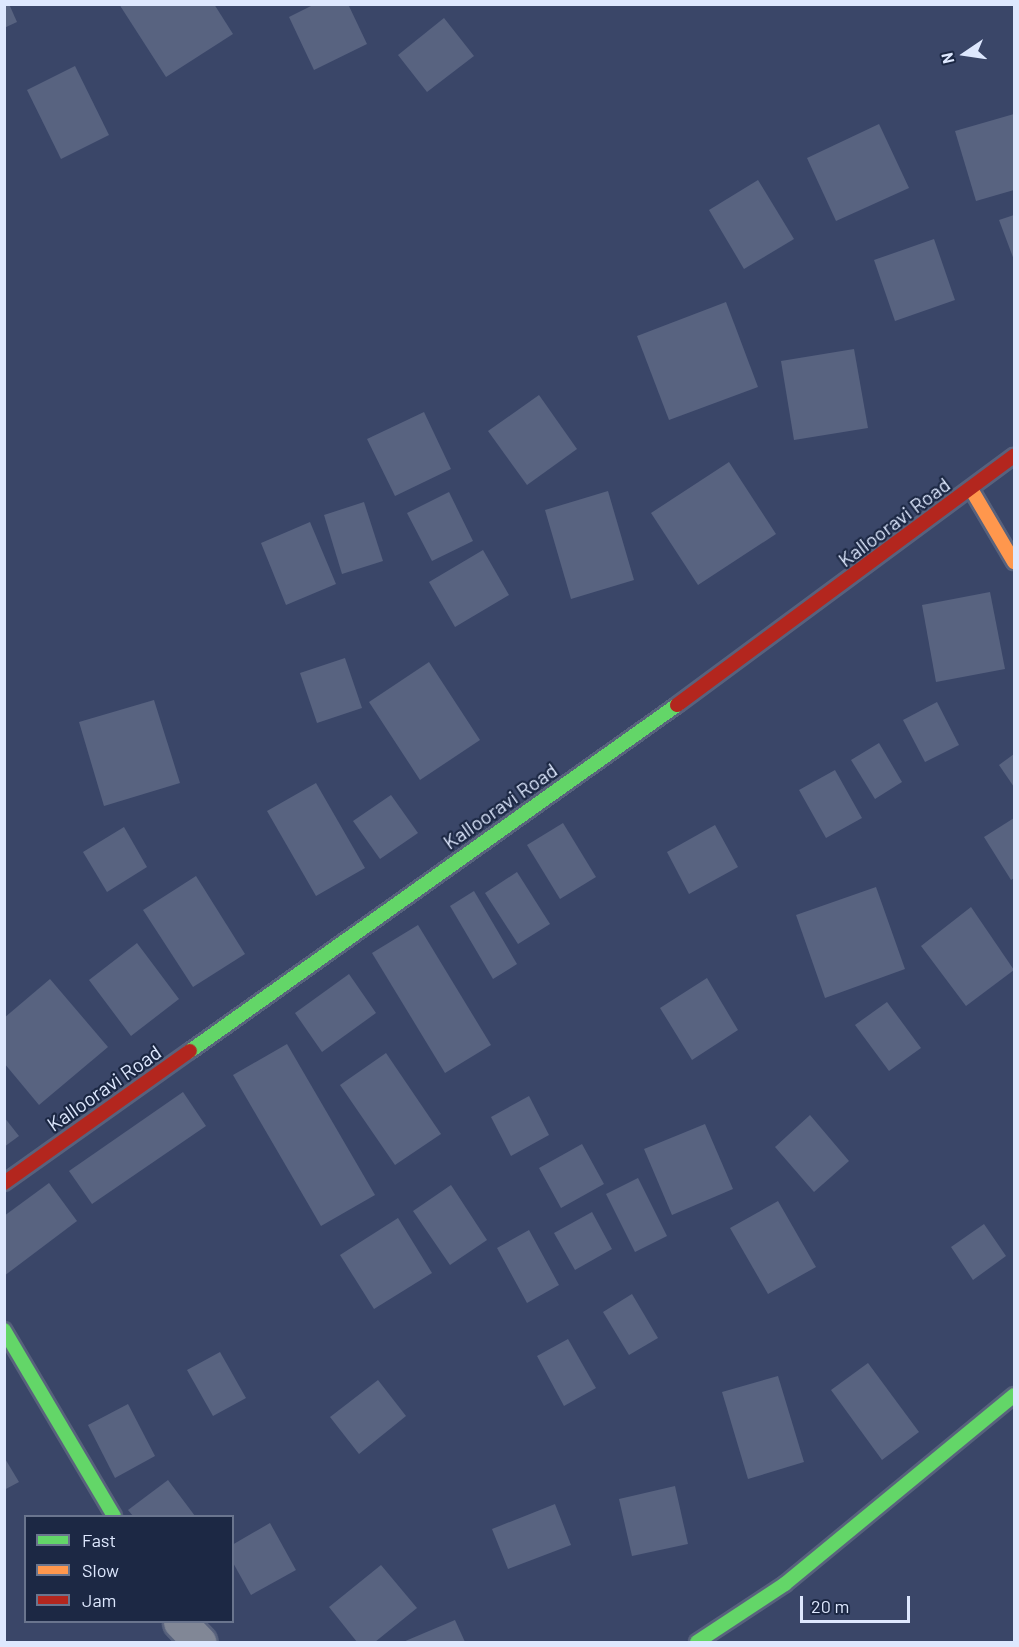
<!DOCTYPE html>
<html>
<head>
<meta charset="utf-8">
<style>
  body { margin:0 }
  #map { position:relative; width:1019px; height:1647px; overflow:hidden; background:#3a4668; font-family:Barlow,sans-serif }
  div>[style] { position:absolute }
  .building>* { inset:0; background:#586380 }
  .roads { filter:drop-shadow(2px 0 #58627d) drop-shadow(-2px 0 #58627d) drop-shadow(0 2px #58627d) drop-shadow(0 -2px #58627d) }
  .street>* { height:33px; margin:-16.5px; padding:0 16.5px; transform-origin:16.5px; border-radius:16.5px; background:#818796 }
  .fast>* { height:14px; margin:-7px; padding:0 7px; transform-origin:7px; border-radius:7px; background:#63d668 }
  .slow>* { height:14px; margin:-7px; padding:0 7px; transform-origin:7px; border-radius:7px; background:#ff974d }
  .jam>* { height:14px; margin:-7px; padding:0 7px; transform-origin:7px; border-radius:7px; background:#b3261e }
  span { translate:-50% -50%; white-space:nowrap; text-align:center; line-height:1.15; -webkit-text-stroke:4.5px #1c2844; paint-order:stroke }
  .street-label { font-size:20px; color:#dee8fe }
  .frame { position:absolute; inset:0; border:6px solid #dee8fe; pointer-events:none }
  .legend { position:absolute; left:24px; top:1515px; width:210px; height:108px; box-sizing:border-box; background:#1c2844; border:2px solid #6a758e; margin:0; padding:8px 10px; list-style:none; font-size:18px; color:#dee8fe }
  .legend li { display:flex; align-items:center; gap:12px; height:30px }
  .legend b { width:30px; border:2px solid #6a758e }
  .north { position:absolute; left:935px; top:24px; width:60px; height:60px; -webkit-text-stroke:4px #1c2844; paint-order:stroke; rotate:257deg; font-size:16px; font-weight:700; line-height:24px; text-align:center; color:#dee8fe }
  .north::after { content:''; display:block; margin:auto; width:21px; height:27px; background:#dee8fe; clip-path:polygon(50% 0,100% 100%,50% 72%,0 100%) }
  .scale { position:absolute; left:800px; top:1596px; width:110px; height:27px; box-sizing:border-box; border:3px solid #dee8fe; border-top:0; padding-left:8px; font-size:18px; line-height:21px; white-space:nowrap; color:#dee8fe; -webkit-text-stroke:4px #1c2844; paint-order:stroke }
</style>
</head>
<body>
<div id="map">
  <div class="building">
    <div style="clip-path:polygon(4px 4px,9px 4px,17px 22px,4px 28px)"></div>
    <div style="clip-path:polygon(119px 4px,214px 4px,233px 34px,166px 77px)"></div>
    <div style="clip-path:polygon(315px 4px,348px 4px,367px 44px,314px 70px,289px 17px)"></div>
    <div style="clip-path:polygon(444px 18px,474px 56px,427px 92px,398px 55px)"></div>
    <div style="clip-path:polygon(75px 66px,109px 135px,61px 159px,27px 90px)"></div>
    <div style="clip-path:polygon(1014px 114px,1014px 190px,976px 201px,955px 131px)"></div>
    <div style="clip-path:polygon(879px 124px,909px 188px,836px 221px,807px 158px)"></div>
    <div style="clip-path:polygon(758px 180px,794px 239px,744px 269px,709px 210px)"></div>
    <div style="clip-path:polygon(1014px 215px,1014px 260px,999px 220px)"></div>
    <div style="clip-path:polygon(934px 239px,955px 300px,895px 321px,874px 260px)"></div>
    <div style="clip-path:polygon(726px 302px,758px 387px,669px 420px,637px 336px)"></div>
    <div style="clip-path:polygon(854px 349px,868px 428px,794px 440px,781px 361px)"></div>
    <div style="clip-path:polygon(539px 395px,577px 449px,527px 485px,488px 431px)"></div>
    <div style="clip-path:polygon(424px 412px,451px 469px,395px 496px,367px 439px)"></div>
    <div style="clip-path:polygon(729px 462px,776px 534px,698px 585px,651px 513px)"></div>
    <div style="clip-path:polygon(608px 491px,634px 580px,571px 599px,545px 510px)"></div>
    <div style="clip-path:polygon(449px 492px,473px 541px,432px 561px,407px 513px)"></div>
    <div style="clip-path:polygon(364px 502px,383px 561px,342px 574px,324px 515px)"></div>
    <div style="clip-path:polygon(310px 522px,336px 584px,286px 605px,261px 543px)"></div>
    <div style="clip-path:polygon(483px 550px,509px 595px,455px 627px,429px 582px)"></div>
    <div style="clip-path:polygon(990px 592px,1005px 669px,936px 682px,922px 605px)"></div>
    <div style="clip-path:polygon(345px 658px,362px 708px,317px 723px,300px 673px)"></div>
    <div style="clip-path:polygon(429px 662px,480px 740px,420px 780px,369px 702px)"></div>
    <div style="clip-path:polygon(154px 700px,180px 783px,104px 806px,79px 722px)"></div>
    <div style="clip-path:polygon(937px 702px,959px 745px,925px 762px,903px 720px)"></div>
    <div style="clip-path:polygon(879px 743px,902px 782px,875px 799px,851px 760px)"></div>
    <div style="clip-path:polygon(1014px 754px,1014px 787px,999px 765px)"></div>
    <div style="clip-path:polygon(835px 770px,862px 818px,826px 838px,799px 790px)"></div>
    <div style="clip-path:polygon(316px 783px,365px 868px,316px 896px,267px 811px)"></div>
    <div style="clip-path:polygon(391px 795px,418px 833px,380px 859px,353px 821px)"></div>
    <div style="clip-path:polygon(1014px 818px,1014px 878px,1011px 880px,984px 837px)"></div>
    <div style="clip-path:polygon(563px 823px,596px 877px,560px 899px,527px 845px)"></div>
    <div style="clip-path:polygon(715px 825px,738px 867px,689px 894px,667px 852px)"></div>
    <div style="clip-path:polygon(124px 827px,147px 867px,107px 892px,83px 852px)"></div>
    <div style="clip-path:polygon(517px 872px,550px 924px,518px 944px,485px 893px)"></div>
    <div style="clip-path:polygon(196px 876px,245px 954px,193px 987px,143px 910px)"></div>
    <div style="clip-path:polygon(876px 887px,905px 969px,825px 998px,796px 915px)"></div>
    <div style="clip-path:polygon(474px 891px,517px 964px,493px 979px,450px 906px)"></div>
    <div style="clip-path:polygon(971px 907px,1014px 970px,966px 1006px,921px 946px)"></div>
    <div style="clip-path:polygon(418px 925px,491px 1045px,445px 1073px,372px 953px)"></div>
    <div style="clip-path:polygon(137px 943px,179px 999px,131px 1036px,89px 980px)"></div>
    <div style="clip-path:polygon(349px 974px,376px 1013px,322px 1052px,295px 1013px)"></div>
    <div style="clip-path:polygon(707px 978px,738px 1030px,692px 1060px,660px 1008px)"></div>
    <div style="clip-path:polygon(50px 979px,108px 1047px,39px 1105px,4px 1063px,4px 1018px)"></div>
    <div style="clip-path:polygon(887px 1002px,921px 1048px,889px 1071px,855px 1025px)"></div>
    <div style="clip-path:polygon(287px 1044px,375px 1195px,321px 1226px,233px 1075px)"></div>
    <div style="clip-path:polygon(386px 1053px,441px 1134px,395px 1165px,340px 1085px)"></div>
    <div style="clip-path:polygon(183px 1092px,206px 1126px,92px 1204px,69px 1171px)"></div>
    <div style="clip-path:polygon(529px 1096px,549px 1135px,511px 1156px,491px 1117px)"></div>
    <div style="clip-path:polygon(810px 1115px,849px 1161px,814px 1192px,775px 1147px)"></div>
    <div style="clip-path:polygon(4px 1117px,19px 1136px,4px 1147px)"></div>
    <div style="clip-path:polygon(705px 1124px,733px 1189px,672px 1215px,644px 1149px)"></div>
    <div style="clip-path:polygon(582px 1144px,604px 1184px,561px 1208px,539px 1168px)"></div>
    <div style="clip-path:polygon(638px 1178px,667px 1236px,635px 1252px,606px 1194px)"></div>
    <div style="clip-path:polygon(49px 1183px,77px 1221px,4px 1276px,4px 1216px)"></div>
    <div style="clip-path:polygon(451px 1185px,487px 1240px,450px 1265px,413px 1211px)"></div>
    <div style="clip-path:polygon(778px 1201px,816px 1267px,768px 1294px,730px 1228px)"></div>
    <div style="clip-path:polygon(592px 1212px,612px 1249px,575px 1270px,554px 1233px)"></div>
    <div style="clip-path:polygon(398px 1218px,432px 1273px,374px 1309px,340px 1255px)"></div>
    <div style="clip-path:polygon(984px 1224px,1006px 1256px,973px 1280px,951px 1247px)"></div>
    <div style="clip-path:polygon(529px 1230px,559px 1285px,527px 1303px,497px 1248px)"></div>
    <div style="clip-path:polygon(632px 1294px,658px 1338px,629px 1355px,603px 1312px)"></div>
    <div style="clip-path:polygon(568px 1339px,596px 1388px,564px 1406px,537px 1356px)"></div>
    <div style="clip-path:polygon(220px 1352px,246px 1398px,213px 1416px,187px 1370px)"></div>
    <div style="clip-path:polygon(868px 1363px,919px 1432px,882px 1460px,831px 1390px)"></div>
    <div style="clip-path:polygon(778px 1376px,804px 1462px,748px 1479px,722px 1392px)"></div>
    <div style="clip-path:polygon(378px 1380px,406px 1416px,359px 1454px,330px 1417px)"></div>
    <div style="clip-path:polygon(128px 1404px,155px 1456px,115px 1478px,88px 1425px)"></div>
    <div style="clip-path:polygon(4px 1457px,19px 1482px,4px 1490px)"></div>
    <div style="clip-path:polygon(168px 1480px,195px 1516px,133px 1516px,128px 1510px)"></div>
    <div style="clip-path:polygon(675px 1486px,688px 1544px,632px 1556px,619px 1499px)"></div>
    <div style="clip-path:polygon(555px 1504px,571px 1545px,508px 1569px,492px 1529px)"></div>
    <div style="clip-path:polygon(270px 1523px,296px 1570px,251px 1595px,232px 1561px,232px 1545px)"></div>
    <div style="clip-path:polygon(381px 1565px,417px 1608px,375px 1642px,357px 1642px,329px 1607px)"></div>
    <div style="clip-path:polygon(455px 1620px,465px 1642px,403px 1642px)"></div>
  </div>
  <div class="roads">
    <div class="street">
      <div style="left:180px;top:1622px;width:28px;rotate:46deg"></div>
    </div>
    <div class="fast">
      <div style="left:190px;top:1051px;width:597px;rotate:-35.39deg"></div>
      <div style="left:4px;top:1330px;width:216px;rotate:59.4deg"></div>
      <div style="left:697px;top:1642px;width:105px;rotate:-33.4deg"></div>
      <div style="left:785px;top:1584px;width:297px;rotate:-39.5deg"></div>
    </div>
    <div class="slow">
      <div style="left:971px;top:489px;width:85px;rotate:59.5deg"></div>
    </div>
    <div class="jam">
      <div style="left:677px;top:705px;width:419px;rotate:-36.5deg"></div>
      <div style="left:4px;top:1183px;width:228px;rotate:-35.4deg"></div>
    </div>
  </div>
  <div class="street-label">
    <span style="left:894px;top:522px;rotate:-37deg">Kallooravi Road</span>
    <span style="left:500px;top:806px;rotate:-35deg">Kallooravi Road</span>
    <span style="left:104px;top:1088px;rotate:-35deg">Kallooravi Road</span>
  </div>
  <div class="frame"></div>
  <ul class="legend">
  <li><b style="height:8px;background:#63d668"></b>Fast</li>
  <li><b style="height:8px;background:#ff974d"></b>Slow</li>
  <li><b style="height:8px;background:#b3261e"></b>Jam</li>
  </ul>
  <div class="north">N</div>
  <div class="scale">20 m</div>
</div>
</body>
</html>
